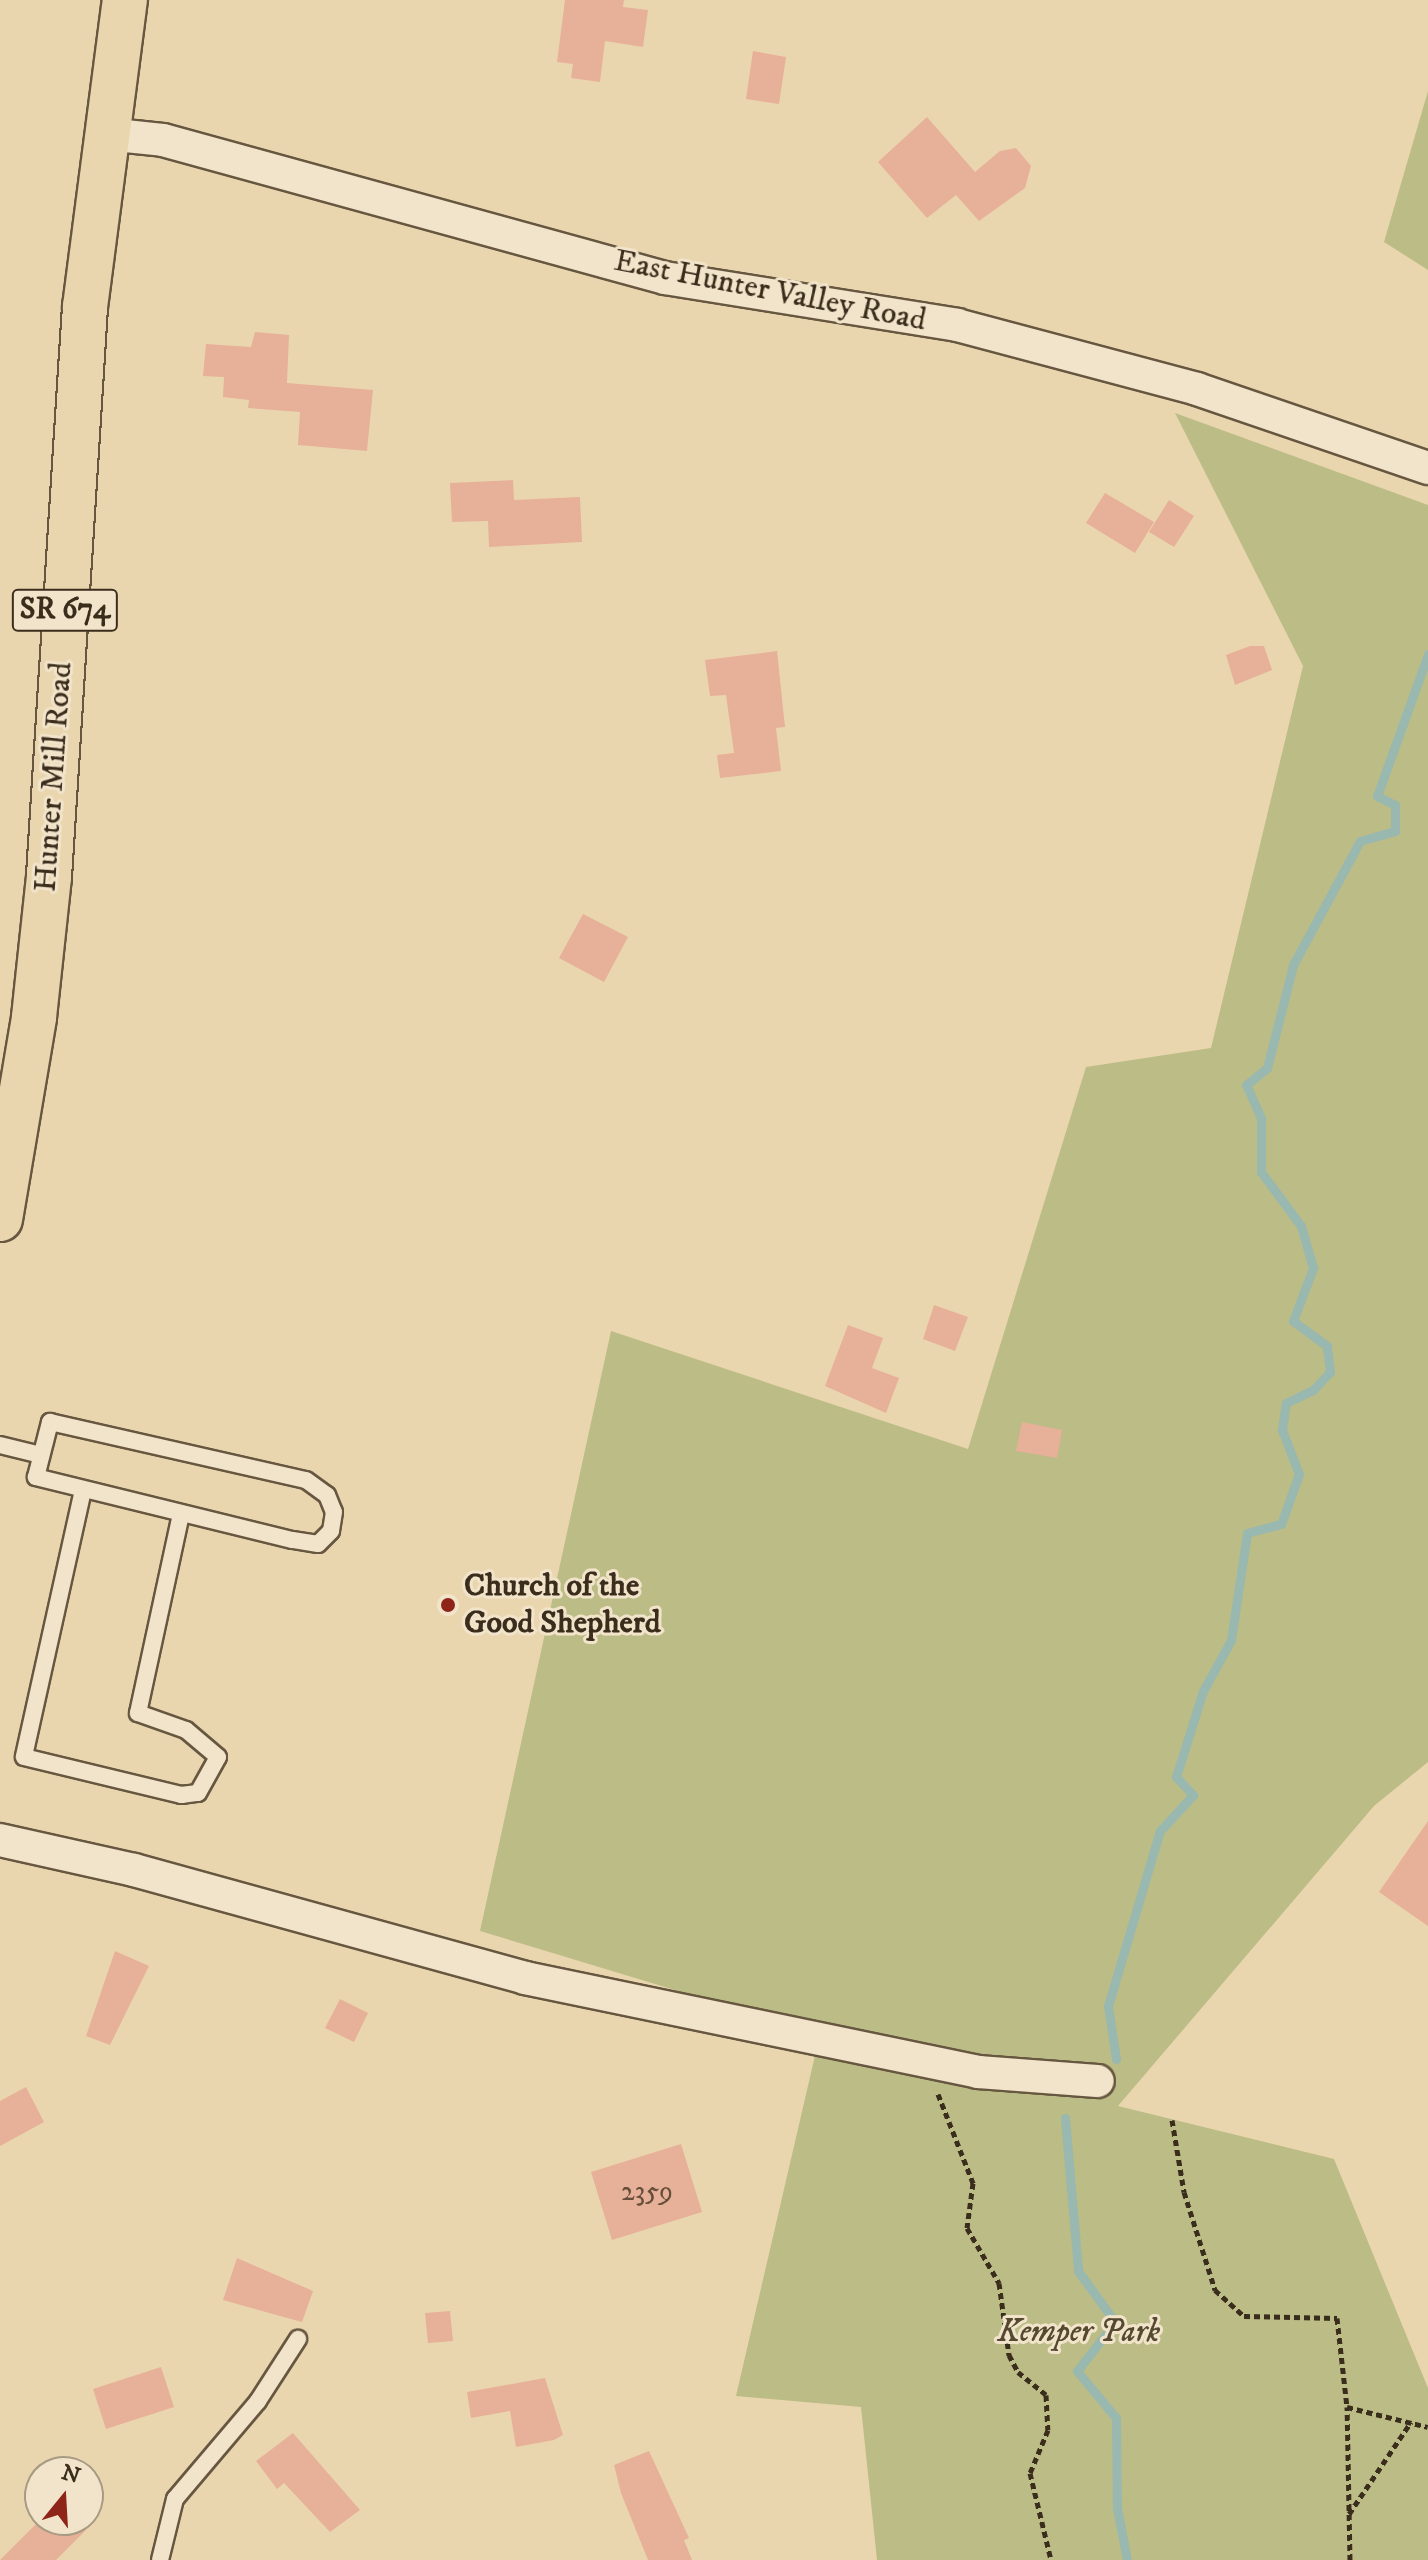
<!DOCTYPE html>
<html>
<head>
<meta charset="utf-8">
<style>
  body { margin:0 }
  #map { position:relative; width:1428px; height:2560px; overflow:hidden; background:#ead6ae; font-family:"IM FELL DW Pica",serif }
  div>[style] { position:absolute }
  .green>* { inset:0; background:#bcbc86 }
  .stream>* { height:9px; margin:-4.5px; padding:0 4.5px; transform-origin:4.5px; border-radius:4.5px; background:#98b8b0 }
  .building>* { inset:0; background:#e7b098 }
  .path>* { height:5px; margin-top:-2.5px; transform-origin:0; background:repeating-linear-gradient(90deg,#3b2d1c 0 6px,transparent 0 10px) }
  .roads { filter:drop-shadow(2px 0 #675740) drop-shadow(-2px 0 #675740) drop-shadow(0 2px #675740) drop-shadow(0 -2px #675740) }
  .lane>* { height:16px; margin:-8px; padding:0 8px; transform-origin:8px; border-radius:8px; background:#f1e4ca }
  .street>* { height:32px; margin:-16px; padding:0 16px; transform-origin:16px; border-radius:16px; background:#f1e4ca }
  .primary>* { height:44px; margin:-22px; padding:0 22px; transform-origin:22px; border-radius:22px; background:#ead6ae }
  .dots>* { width:22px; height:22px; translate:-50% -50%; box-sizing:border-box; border:4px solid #f1e4ca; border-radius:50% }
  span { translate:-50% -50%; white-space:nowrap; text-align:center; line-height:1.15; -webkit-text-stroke:6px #f1e4ca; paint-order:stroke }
  .number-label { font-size:28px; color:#664e3b }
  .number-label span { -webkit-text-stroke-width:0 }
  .shield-label span { padding:2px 6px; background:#f1e4ca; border:2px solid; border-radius:6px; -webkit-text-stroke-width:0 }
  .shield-label { font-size:30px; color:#3b2d1c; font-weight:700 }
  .street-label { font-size:32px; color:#3b2d1c }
  .poi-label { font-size:32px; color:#3b2d1c; font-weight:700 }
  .left { translate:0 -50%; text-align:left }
  .park-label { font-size:32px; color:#554a31; font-style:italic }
  .north { position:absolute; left:24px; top:2456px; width:80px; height:80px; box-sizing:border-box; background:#f1e4ca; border:2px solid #a89b84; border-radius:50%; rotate:18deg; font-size:22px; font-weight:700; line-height:32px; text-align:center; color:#3b2d1c }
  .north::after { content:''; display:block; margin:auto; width:28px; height:36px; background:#8f2418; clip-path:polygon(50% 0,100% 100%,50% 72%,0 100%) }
</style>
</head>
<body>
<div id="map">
  <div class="green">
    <div style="clip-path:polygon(1428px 91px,1428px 270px,1384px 242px)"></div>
    <div style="clip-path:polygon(1175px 413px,1428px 505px,1428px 1762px,1374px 1806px,1118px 2106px,1334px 2159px,1428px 2388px,1428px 2560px,877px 2560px,861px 2407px,736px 2396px,820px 2034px,480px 1931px,611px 1331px,968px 1449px,1086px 1067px,1211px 1048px,1303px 666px)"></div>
  </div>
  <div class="stream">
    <div style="left:1116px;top:2059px;width:54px;rotate:-98.6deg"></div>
    <div style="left:1108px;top:2006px;width:183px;rotate:-73.5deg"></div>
    <div style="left:1160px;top:1831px;width:49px;rotate:-47.5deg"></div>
    <div style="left:1193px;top:1795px;width:25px;rotate:-133deg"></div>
    <div style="left:1176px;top:1777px;width:90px;rotate:-72.6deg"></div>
    <div style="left:1203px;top:1691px;width:58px;rotate:-61.2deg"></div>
    <div style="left:1231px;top:1640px;width:108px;rotate:-81.5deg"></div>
    <div style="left:1247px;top:1533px;width:35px;rotate:-15deg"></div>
    <div style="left:1281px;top:1524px;width:53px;rotate:-70.2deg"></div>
    <div style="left:1299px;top:1474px;width:47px;rotate:-111.1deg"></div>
    <div style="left:1282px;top:1430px;width:27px;rotate:-82deg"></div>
    <div style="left:1286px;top:1403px;width:30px;rotate:-26deg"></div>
    <div style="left:1313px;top:1390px;width:25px;rotate:-47deg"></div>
    <div style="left:1330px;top:1372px;width:26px;rotate:-97deg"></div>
    <div style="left:1327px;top:1346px;width:42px;rotate:-143.7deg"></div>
    <div style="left:1293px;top:1321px;width:57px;rotate:-69.3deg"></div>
    <div style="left:1313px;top:1268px;width:44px;rotate:-105.9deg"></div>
    <div style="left:1301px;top:1226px;width:67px;rotate:-126.5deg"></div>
    <div style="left:1261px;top:1172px;width:54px;rotate:-90deg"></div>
    <div style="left:1261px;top:1118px;width:36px;rotate:-114deg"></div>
    <div style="left:1246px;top:1085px;width:27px;rotate:-39deg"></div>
    <div style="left:1267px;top:1068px;width:106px;rotate:-75.8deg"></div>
    <div style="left:1293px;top:965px;width:141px;rotate:-61.6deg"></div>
    <div style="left:1360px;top:841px;width:36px;rotate:-16deg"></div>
    <div style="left:1395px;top:831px;width:26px;rotate:-90deg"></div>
    <div style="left:1395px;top:805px;width:20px;rotate:-153deg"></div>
    <div style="left:1377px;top:796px;width:151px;rotate:-70.2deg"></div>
    <div style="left:1065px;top:2118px;width:154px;rotate:85.1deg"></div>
    <div style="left:1078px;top:2271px;width:63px;rotate:54deg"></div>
    <div style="left:1115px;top:2322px;width:62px;rotate:127.8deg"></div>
    <div style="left:1077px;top:2371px;width:61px;rotate:50.3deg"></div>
    <div style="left:1116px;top:2418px;width:90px;rotate:89.4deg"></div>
    <div style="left:1117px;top:2508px;width:53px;rotate:79.1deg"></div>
  </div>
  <div class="building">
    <div style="clip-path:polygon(565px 0,624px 0,623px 7px,648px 10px,643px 47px,605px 41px,600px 82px,571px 78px,573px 64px,557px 62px)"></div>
    <div style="clip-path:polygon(753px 51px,786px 57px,779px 104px,746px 99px)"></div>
    <div style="clip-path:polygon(927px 117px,975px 172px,1000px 151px,1016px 148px,1031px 166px,1025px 188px,979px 221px,956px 195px,927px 218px,878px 162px)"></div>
    <div style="clip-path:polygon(255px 332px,289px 335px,287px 383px,373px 390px,367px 451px,298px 445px,300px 412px,248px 408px,249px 400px,223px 397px,224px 377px,203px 376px,206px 344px,251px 347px)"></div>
    <div style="clip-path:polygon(513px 480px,514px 500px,580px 497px,582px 542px,489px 547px,488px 521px,452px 522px,450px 483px)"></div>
    <div style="clip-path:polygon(1105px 493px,1154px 522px,1135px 553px,1086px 523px)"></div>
    <div style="clip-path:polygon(1169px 500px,1194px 516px,1174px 547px,1149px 532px)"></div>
    <div style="clip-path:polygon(1250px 646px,1264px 646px,1272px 670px,1235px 685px,1226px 655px)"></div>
    <div style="clip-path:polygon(777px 651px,785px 727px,776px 728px,781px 771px,720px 778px,717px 755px,734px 753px,726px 695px,710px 696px,705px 660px)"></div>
    <div style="clip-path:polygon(583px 914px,628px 937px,604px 982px,559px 958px)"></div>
    <div style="clip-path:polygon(934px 1305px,968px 1317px,955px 1351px,923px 1339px)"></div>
    <div style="clip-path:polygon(848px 1325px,883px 1338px,872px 1368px,899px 1378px,886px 1413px,825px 1386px)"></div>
    <div style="clip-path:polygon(1022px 1422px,1062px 1430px,1057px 1458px,1016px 1451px)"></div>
    <div style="clip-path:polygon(1428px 1821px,1428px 1926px,1379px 1892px)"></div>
    <div style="clip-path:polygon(115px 1951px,149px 1966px,110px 2045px,86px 2036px)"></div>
    <div style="clip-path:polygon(340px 1999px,368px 2013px,354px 2042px,325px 2028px)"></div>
    <div style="clip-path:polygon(26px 2087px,44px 2122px,0 2146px,0 2101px)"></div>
    <div style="clip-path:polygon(681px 2144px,702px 2212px,612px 2240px,591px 2172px)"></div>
    <div style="clip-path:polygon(237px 2258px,313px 2291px,302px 2322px,223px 2300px)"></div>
    <div style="clip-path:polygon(450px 2311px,453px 2341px,428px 2343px,425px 2313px)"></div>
    <div style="clip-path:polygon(161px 2367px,174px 2407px,106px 2429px,93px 2389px)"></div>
    <div style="clip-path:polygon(545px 2378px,563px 2435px,554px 2440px,516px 2447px,510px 2411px,471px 2418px,467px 2392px)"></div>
    <div style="clip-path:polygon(293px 2433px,360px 2510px,330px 2532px,284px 2483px,277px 2489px,256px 2461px)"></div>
    <div style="clip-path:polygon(649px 2451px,689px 2538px,684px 2540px,692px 2560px,648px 2560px,621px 2493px,614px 2465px)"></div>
    <div style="clip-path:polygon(40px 2520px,96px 2520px,56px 2560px,0 2560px)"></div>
  </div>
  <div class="path">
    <div style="left:938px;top:2094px;width:96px;rotate:68.5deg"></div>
    <div style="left:973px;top:2183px;width:45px;rotate:97.6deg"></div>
    <div style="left:967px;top:2228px;width:64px;rotate:59.8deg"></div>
    <div style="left:999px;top:2283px;width:73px;rotate:82.1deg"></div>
    <div style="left:1009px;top:2355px;width:19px;rotate:62deg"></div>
    <div style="left:1018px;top:2372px;width:36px;rotate:39deg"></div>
    <div style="left:1046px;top:2395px;width:35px;rotate:87deg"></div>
    <div style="left:1048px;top:2430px;width:47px;rotate:112.7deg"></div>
    <div style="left:1030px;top:2473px;width:89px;rotate:76.4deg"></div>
    <div style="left:1172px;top:2120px;width:73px;rotate:80.5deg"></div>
    <div style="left:1184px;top:2192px;width:103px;rotate:72.4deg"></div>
    <div style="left:1215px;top:2290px;width:39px;rotate:42deg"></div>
    <div style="left:1244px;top:2316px;width:93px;rotate:1.2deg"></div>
    <div style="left:1337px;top:2318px;width:90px;rotate:83.6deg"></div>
    <div style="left:1349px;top:2514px;width:111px;rotate:-56deg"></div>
    <div style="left:1350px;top:2560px;width:153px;rotate:-91.1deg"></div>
    <div style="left:1347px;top:2407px;width:83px;rotate:13.9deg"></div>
  </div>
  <div class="roads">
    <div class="lane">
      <div style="left:50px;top:1422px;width:262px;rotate:12.8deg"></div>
      <div style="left:306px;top:1480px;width:26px;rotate:36deg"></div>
      <div style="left:327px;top:1495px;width:18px;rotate:68deg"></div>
      <div style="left:334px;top:1512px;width:19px;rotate:99deg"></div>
      <div style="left:331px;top:1531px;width:18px;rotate:135deg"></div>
      <div style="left:318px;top:1544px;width:26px;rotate:-171deg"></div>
      <div style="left:292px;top:1540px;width:264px;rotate:-166.2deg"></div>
      <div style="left:36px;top:1477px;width:57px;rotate:-75.7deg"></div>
      <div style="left:0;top:1445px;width:42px;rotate:13.7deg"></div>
      <div style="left:83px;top:1490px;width:273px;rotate:102.5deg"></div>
      <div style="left:24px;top:1757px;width:162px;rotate:13.6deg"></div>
      <div style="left:181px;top:1795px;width:17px;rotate:-7deg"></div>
      <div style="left:198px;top:1793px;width:41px;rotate:-60.9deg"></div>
      <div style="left:218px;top:1757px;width:42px;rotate:-139.8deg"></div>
      <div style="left:186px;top:1730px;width:51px;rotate:-160.5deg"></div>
      <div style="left:138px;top:1713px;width:204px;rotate:-77.8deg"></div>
      <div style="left:160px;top:2560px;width:63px;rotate:-76.2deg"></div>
      <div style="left:175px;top:2499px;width:128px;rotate:-49.7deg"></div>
      <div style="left:258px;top:2401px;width:74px;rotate:-57.2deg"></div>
    </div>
    <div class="street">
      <div style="left:106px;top:134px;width:57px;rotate:6deg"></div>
      <div style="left:163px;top:140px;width:521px;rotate:15.37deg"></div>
      <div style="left:665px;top:278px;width:296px;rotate:9.1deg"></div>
      <div style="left:957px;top:325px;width:248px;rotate:14.9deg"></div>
      <div style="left:1197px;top:389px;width:244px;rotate:18.9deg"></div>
      <div style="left:0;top:1840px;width:137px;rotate:12.6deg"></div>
      <div style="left:134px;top:1870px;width:406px;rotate:15.4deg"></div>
      <div style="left:525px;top:1978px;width:463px;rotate:11.7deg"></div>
      <div style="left:978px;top:2072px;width:120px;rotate:4.3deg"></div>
    </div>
    <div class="primary">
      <div style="left:0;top:1219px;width:205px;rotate:-80.4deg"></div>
      <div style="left:34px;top:1017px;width:142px;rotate:-83.9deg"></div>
      <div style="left:49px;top:876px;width:570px;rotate:-86.38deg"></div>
      <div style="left:85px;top:307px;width:310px;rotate:-82.6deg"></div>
    </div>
  </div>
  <div class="dots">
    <div style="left:448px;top:1605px;background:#8f2418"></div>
  </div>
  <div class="number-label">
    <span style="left:647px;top:2192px">2359</span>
  </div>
  <div class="shield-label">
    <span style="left:65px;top:610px">SR 674</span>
  </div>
  <div class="street-label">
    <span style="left:770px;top:291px;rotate:11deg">East Hunter Valley Road</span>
    <span style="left:54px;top:777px;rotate:-86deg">Hunter Mill Road</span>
  </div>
  <div class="poi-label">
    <span class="left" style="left:464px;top:1605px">Church of the<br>Good Shepherd</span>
  </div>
  <div class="park-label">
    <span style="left:1079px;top:2332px">Kemper Park</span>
  </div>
  <div class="north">N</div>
</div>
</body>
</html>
